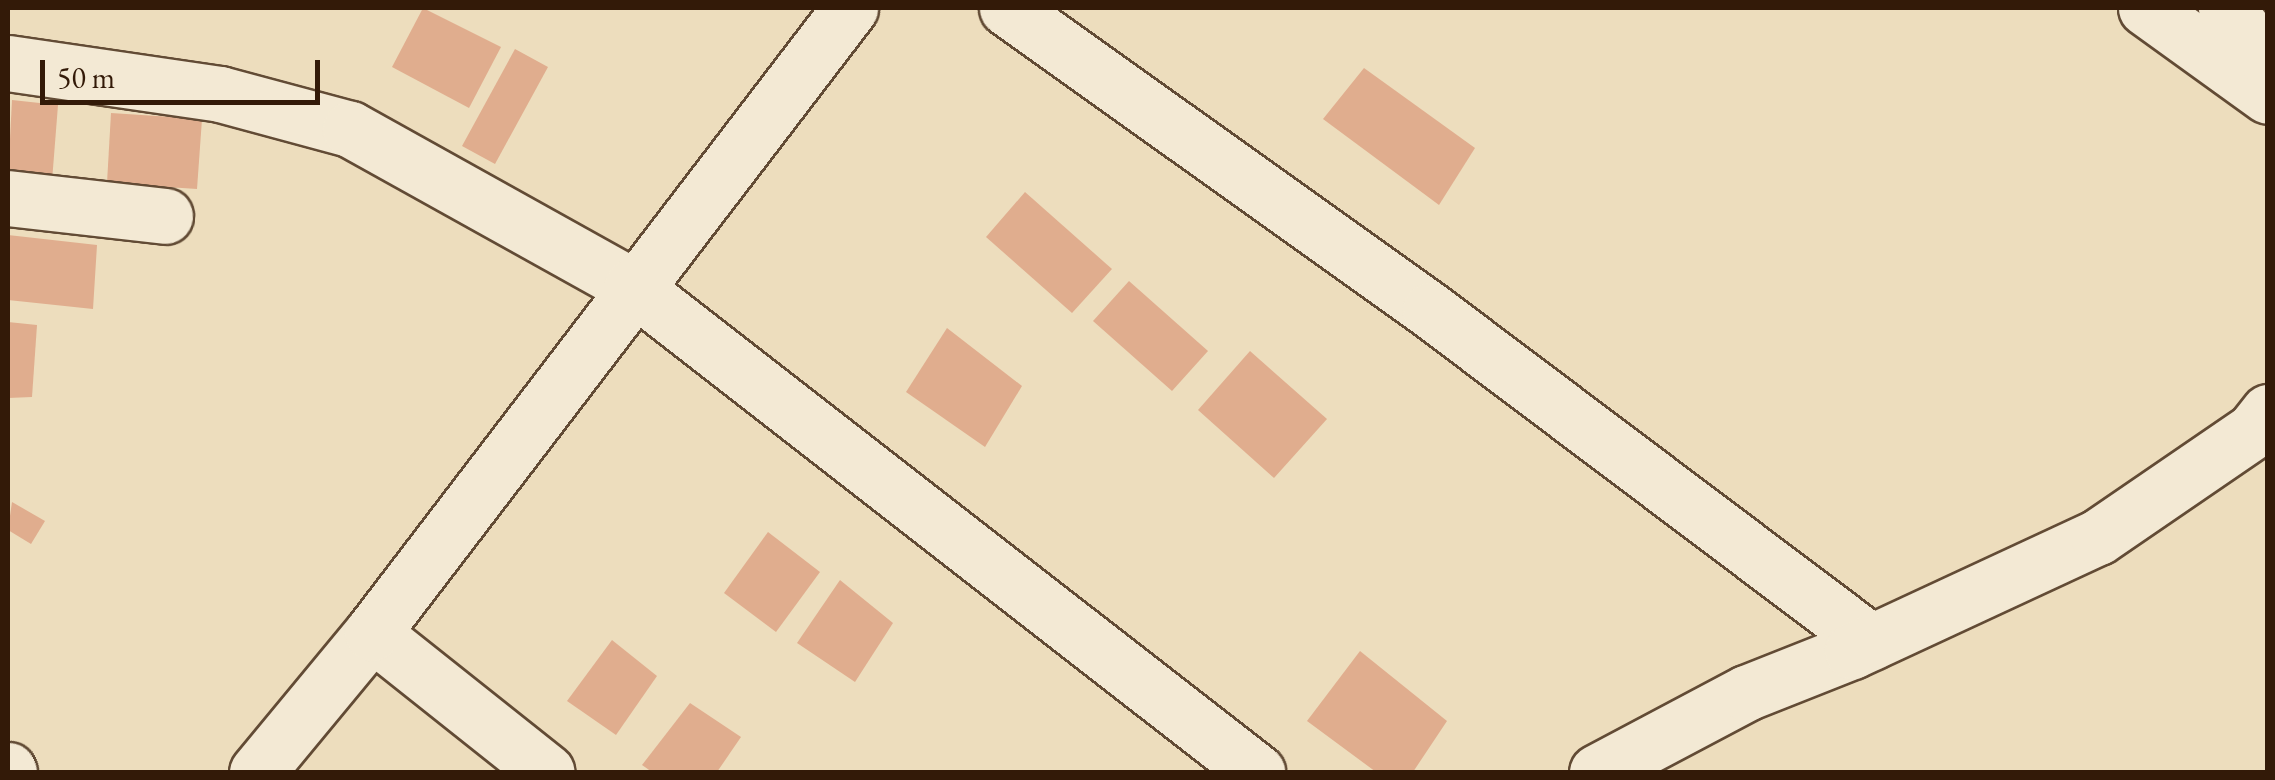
<!DOCTYPE html>
<html>
<head>
<meta charset="utf-8">
<style>
  body { margin:0 }
  #map { position:relative; width:2275px; height:780px; overflow:hidden; background:#edddbd; font-family:"EB Garamond",serif }
  div>[style] { position:absolute }
  .building>* { inset:0; background:#e0ad8e }
  .roads { filter:drop-shadow(2px 0 #624b35) drop-shadow(-2px 0 #624b35) drop-shadow(0 2px #624b35) drop-shadow(0 -2px #624b35) }
  .minor>* { height:55px; margin:-27.5px; padding:0 27.5px; transform-origin:27.5px; border-radius:27.5px; background:#f3e9d4 }
  span { translate:-50% -50%; white-space:nowrap; text-align:center; line-height:1.15; -webkit-text-stroke:8px #f3e9d4; paint-order:stroke }
  .frame { position:absolute; inset:0; border:10px solid #331a08; pointer-events:none }
  .scale { position:absolute; left:40px; top:60px; width:280px; height:45px; box-sizing:border-box; border:5px solid #331a08; border-top:0; padding-left:12px; font-size:30px; line-height:35px; white-space:nowrap; color:#331a08; -webkit-text-stroke:8px #f3e9d4; paint-order:stroke }
</style>
</head>
<body>
<div id="map">
  <div class="building">
    <div style="clip-path:polygon(423px 8px,501px 47px,469px 108px,392px 67px)"></div>
    <div style="clip-path:polygon(515px 49px,548px 67px,495px 164px,462px 146px)"></div>
    <div style="clip-path:polygon(1364px 68px,1475px 148px,1439px 205px,1323px 119px)"></div>
    <div style="clip-path:polygon(12px 100px,58px 105px,52px 181px,8px 178px)"></div>
    <div style="clip-path:polygon(111px 113px,202px 119px,197px 189px,107px 183px)"></div>
    <div style="clip-path:polygon(1025px 192px,1112px 269px,1072px 313px,986px 237px)"></div>
    <div style="clip-path:polygon(8px 235px,97px 245px,93px 309px,8px 300px)"></div>
    <div style="clip-path:polygon(1129px 281px,1208px 351px,1172px 391px,1093px 321px)"></div>
    <div style="clip-path:polygon(8px 322px,37px 325px,32px 397px,8px 398px)"></div>
    <div style="clip-path:polygon(947px 328px,1022px 386px,985px 447px,906px 392px)"></div>
    <div style="clip-path:polygon(1250px 351px,1327px 419px,1274px 478px,1198px 410px)"></div>
    <div style="clip-path:polygon(12px 502px,45px 521px,31px 544px,8px 530px)"></div>
    <div style="clip-path:polygon(768px 532px,820px 572px,776px 632px,724px 593px)"></div>
    <div style="clip-path:polygon(840px 580px,893px 623px,855px 682px,797px 643px)"></div>
    <div style="clip-path:polygon(612px 640px,657px 676px,616px 735px,567px 701px)"></div>
    <div style="clip-path:polygon(1360px 651px,1447px 721px,1413px 772px,1376px 772px,1307px 721px)"></div>
    <div style="clip-path:polygon(690px 703px,741px 737px,717px 772px,652px 772px,642px 765px)"></div>
  </div>
  <div class="roads">
    <div class="minor">
      <div style="left:1007px;top:8px;width:520px;rotate:35.52deg"></div>
      <div style="left:1430px;top:310px;width:552px;rotate:36.97deg"></div>
      <div style="left:2146px;top:8px;width:150px;rotate:35.8deg"></div>
      <div style="left:2226px;top:8px;width:68px;rotate:51.6deg"></div>
      <div style="left:8px;top:63px;width:214px;rotate:8.3deg"></div>
      <div style="left:220px;top:94px;width:135px;rotate:15.1deg"></div>
      <div style="left:350px;top:129px;width:323px;rotate:29.1deg"></div>
      <div style="left:632px;top:286px;width:792px;rotate:37.87deg"></div>
      <div style="left:8px;top:198px;width:158px;rotate:6.5deg"></div>
      <div style="left:372px;top:633px;width:223px;rotate:38.5deg"></div>
      <div style="left:8px;top:770px;width:2px;rotate:63deg"></div>
      <div style="left:257px;top:772px;width:180px;rotate:-50.4deg"></div>
      <div style="left:372px;top:633px;width:787px;rotate:-52.59deg"></div>
      <div style="left:1597px;top:772px;width:169px;rotate:-27.9deg"></div>
      <div style="left:1746px;top:693px;width:114px;rotate:-21.6deg"></div>
      <div style="left:1852px;top:651px;width:271px;rotate:-24.9deg"></div>
      <div style="left:2098px;top:537px;width:189px;rotate:-34.4deg"></div>
      <div style="left:2254px;top:430px;width:23px;rotate:-52deg"></div>
    </div>
  </div>
  <div class="frame"></div>
  <div class="scale">50 m</div>
</div>
</body>
</html>
